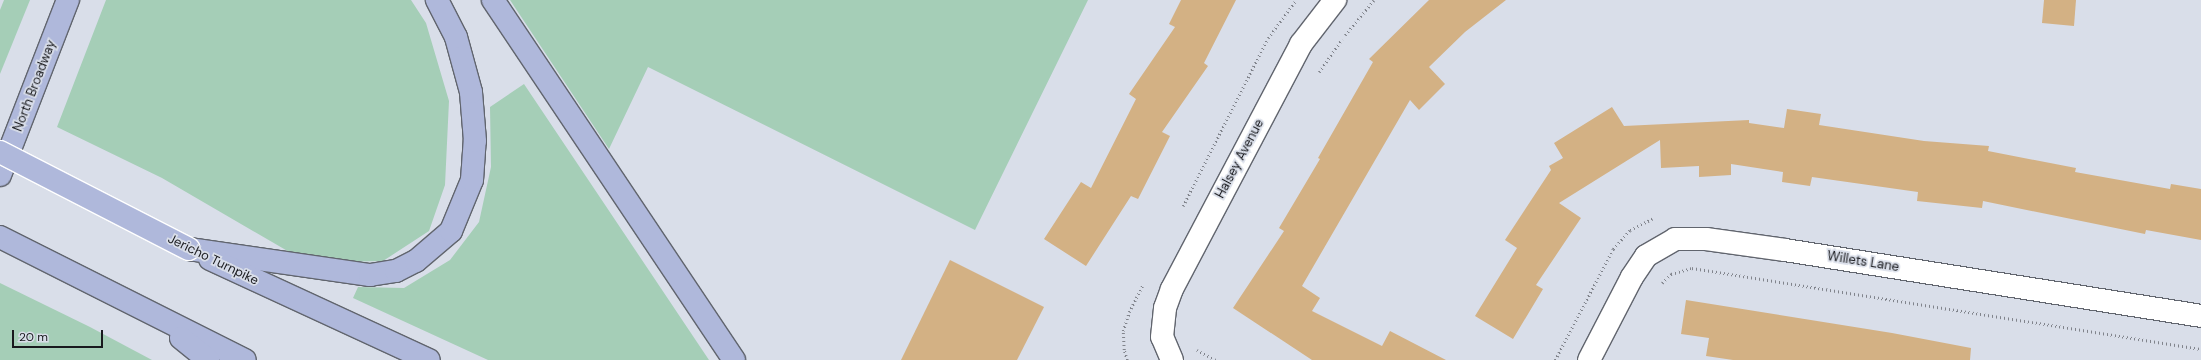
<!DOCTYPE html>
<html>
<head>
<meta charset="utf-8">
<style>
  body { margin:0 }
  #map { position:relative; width:2201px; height:360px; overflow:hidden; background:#d9dee9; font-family:"DM Sans",sans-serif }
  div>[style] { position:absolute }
  .green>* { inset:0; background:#a5ceb7 }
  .building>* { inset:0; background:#d3b184 }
  .path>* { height:2.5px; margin-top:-1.25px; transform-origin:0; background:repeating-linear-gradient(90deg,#81848c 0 1px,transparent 0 4px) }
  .roads { filter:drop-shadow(1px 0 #61656e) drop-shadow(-1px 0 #61656e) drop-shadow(0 1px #61656e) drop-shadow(0 -1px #61656e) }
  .minor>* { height:22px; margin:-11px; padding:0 11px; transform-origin:11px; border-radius:11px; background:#fff }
  .major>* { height:22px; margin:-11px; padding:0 11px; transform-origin:11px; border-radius:11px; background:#afb8db }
  .bridges { filter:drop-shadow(1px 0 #fff) drop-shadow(-1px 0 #fff) drop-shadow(0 1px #fff) drop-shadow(0 -1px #fff) }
  .major-bridge>* { height:22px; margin:-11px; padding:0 11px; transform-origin:11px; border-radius:11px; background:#afb8db }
  span { translate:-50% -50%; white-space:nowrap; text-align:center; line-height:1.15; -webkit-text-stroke:3.5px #d9dee9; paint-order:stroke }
  .street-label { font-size:13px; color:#191a1e }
  .scale { position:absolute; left:12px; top:330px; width:91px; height:18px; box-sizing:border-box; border:2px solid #191a1e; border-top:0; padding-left:5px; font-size:12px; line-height:14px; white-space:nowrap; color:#191a1e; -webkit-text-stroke:3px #d9dee9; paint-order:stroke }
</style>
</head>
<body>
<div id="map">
  <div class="green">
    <div style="clip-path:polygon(4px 0,30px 0,0 74px,0 10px)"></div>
    <div style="clip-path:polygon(106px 0,411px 0,426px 23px,449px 101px,445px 185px,429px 231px,383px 261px,334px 262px,291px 253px,162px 178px,57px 127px)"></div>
    <div style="clip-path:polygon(510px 0,1088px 0,975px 230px,648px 67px,609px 149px)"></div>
    <div style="clip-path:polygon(524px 84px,709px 360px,488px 360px,353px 298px,358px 287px,404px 288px,450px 260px,479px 222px,491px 167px,490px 107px)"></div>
    <div style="clip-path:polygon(0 283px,90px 327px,152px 360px,0 360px)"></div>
  </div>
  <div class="building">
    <div style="clip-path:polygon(1181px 0,1236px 0,1204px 63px,1208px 66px,1162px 132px,1170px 136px,1138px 199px,1131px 196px,1086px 266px,1044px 239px,1081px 182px,1091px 188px,1136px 99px,1129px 94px,1175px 27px,1169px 24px)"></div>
    <div style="clip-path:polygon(1429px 0,1506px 0,1465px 32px,1429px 67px,1445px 84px,1419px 110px,1410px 100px,1302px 286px,1320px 298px,1312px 311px,1382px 346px,1390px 331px,1446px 360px,1312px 360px,1233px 308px,1284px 231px,1279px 228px,1320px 159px,1318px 158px,1373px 62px,1369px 59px)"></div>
    <div style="clip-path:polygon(2044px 0,2076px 0,2074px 26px,2042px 23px)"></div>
    <div style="clip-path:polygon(1612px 107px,1624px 126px,1749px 120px,1749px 123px,1784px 128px,1787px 109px,1821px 114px,1819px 125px,1924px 141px,1989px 146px,1988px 151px,2076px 168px,2075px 172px,2170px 189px,2171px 184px,2201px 189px,2201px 240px,2146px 230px,2145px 234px,1983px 201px,1982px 208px,1917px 201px,1918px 192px,1812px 177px,1810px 186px,1782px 182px,1783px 172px,1731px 164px,1731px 175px,1699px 177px,1699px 166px,1661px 168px,1660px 140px,1559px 203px,1581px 218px,1536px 285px,1543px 289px,1513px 339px,1475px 316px,1517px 248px,1505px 240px,1551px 170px,1549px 166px,1563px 158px,1554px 143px)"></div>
    <div style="clip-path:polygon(950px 260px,1044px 307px,1017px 360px,901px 360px)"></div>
    <div style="clip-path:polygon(1686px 300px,1892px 333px,1971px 348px,1970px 360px,1733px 360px,1706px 356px,1709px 338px,1681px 334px)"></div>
  </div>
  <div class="path">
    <div style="left:1345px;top:35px;width:45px;rotate:-50.4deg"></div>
    <div style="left:1319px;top:72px;width:40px;rotate:-55.1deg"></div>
    <div style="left:1183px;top:206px;width:188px;rotate:-63.2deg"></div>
    <div style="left:1268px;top:38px;width:47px;rotate:-53.6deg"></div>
    <div style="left:1662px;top:283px;width:13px;rotate:-45deg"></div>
    <div style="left:1671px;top:274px;width:22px;rotate:-16deg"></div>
    <div style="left:1692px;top:268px;width:515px;rotate:9.04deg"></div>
    <div style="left:1197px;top:350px;width:21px;rotate:28deg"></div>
    <div style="left:1127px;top:360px;width:10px;rotate:-107deg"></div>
    <div style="left:1124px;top:350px;width:19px;rotate:-93deg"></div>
    <div style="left:1123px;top:331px;width:20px;rotate:-72deg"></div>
    <div style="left:1129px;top:312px;width:30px;rotate:-63deg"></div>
    <div style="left:1555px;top:360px;width:125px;rotate:-62.4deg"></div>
    <div style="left:1613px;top:249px;width:25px;rotate:-48deg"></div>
    <div style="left:1630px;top:230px;width:25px;rotate:-27deg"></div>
  </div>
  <div class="roads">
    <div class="minor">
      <div style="left:1172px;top:360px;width:25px;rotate:-113deg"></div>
      <div style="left:1162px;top:337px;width:29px;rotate:-84deg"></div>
      <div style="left:1165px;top:308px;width:20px;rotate:-70deg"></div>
      <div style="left:1172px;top:289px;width:277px;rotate:-62.2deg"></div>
      <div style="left:1301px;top:44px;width:56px;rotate:-52.3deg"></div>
      <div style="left:1589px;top:360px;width:93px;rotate:-62.6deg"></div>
      <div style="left:1632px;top:277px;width:25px;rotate:-56deg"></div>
      <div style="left:1646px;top:256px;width:34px;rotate:-30deg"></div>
      <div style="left:1675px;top:239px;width:31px"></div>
      <div style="left:1706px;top:239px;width:80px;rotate:7.9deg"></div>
      <div style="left:1785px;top:250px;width:421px;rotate:9deg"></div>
    </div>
    <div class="major">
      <div style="left:493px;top:0;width:433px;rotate:56.2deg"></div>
      <div style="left:0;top:175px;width:188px;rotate:-68.8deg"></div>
      <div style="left:0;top:237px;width:274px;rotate:26.7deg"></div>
      <div style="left:189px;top:249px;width:183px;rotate:8.2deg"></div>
      <div style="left:370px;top:275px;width:26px;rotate:-9deg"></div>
      <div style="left:396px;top:271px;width:22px;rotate:-27deg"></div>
      <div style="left:416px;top:261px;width:46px;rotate:-40.6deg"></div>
      <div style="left:451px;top:231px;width:55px;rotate:-67.6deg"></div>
      <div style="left:472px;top:180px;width:39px;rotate:-86deg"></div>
      <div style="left:475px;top:141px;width:49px;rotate:-94.7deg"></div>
      <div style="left:471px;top:92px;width:57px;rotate:-105.3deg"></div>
      <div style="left:456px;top:37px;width:42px;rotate:-117.2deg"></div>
      <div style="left:210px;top:259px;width:241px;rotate:24.8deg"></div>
      <div style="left:181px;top:338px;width:35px;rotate:39deg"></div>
    </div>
  </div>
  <div class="bridges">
    <div class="major-bridge">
      <div style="left:0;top:152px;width:212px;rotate:27.2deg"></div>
    </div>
  </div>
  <div class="street-label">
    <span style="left:35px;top:86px;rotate:-69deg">North Broadway</span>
    <span style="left:1240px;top:159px;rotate:-62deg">Halsey Avenue</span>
    <span style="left:213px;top:260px;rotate:26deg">Jericho Turnpike</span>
    <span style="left:1863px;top:262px;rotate:9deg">Willets Lane</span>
  </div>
  <div class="scale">20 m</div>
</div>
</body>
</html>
